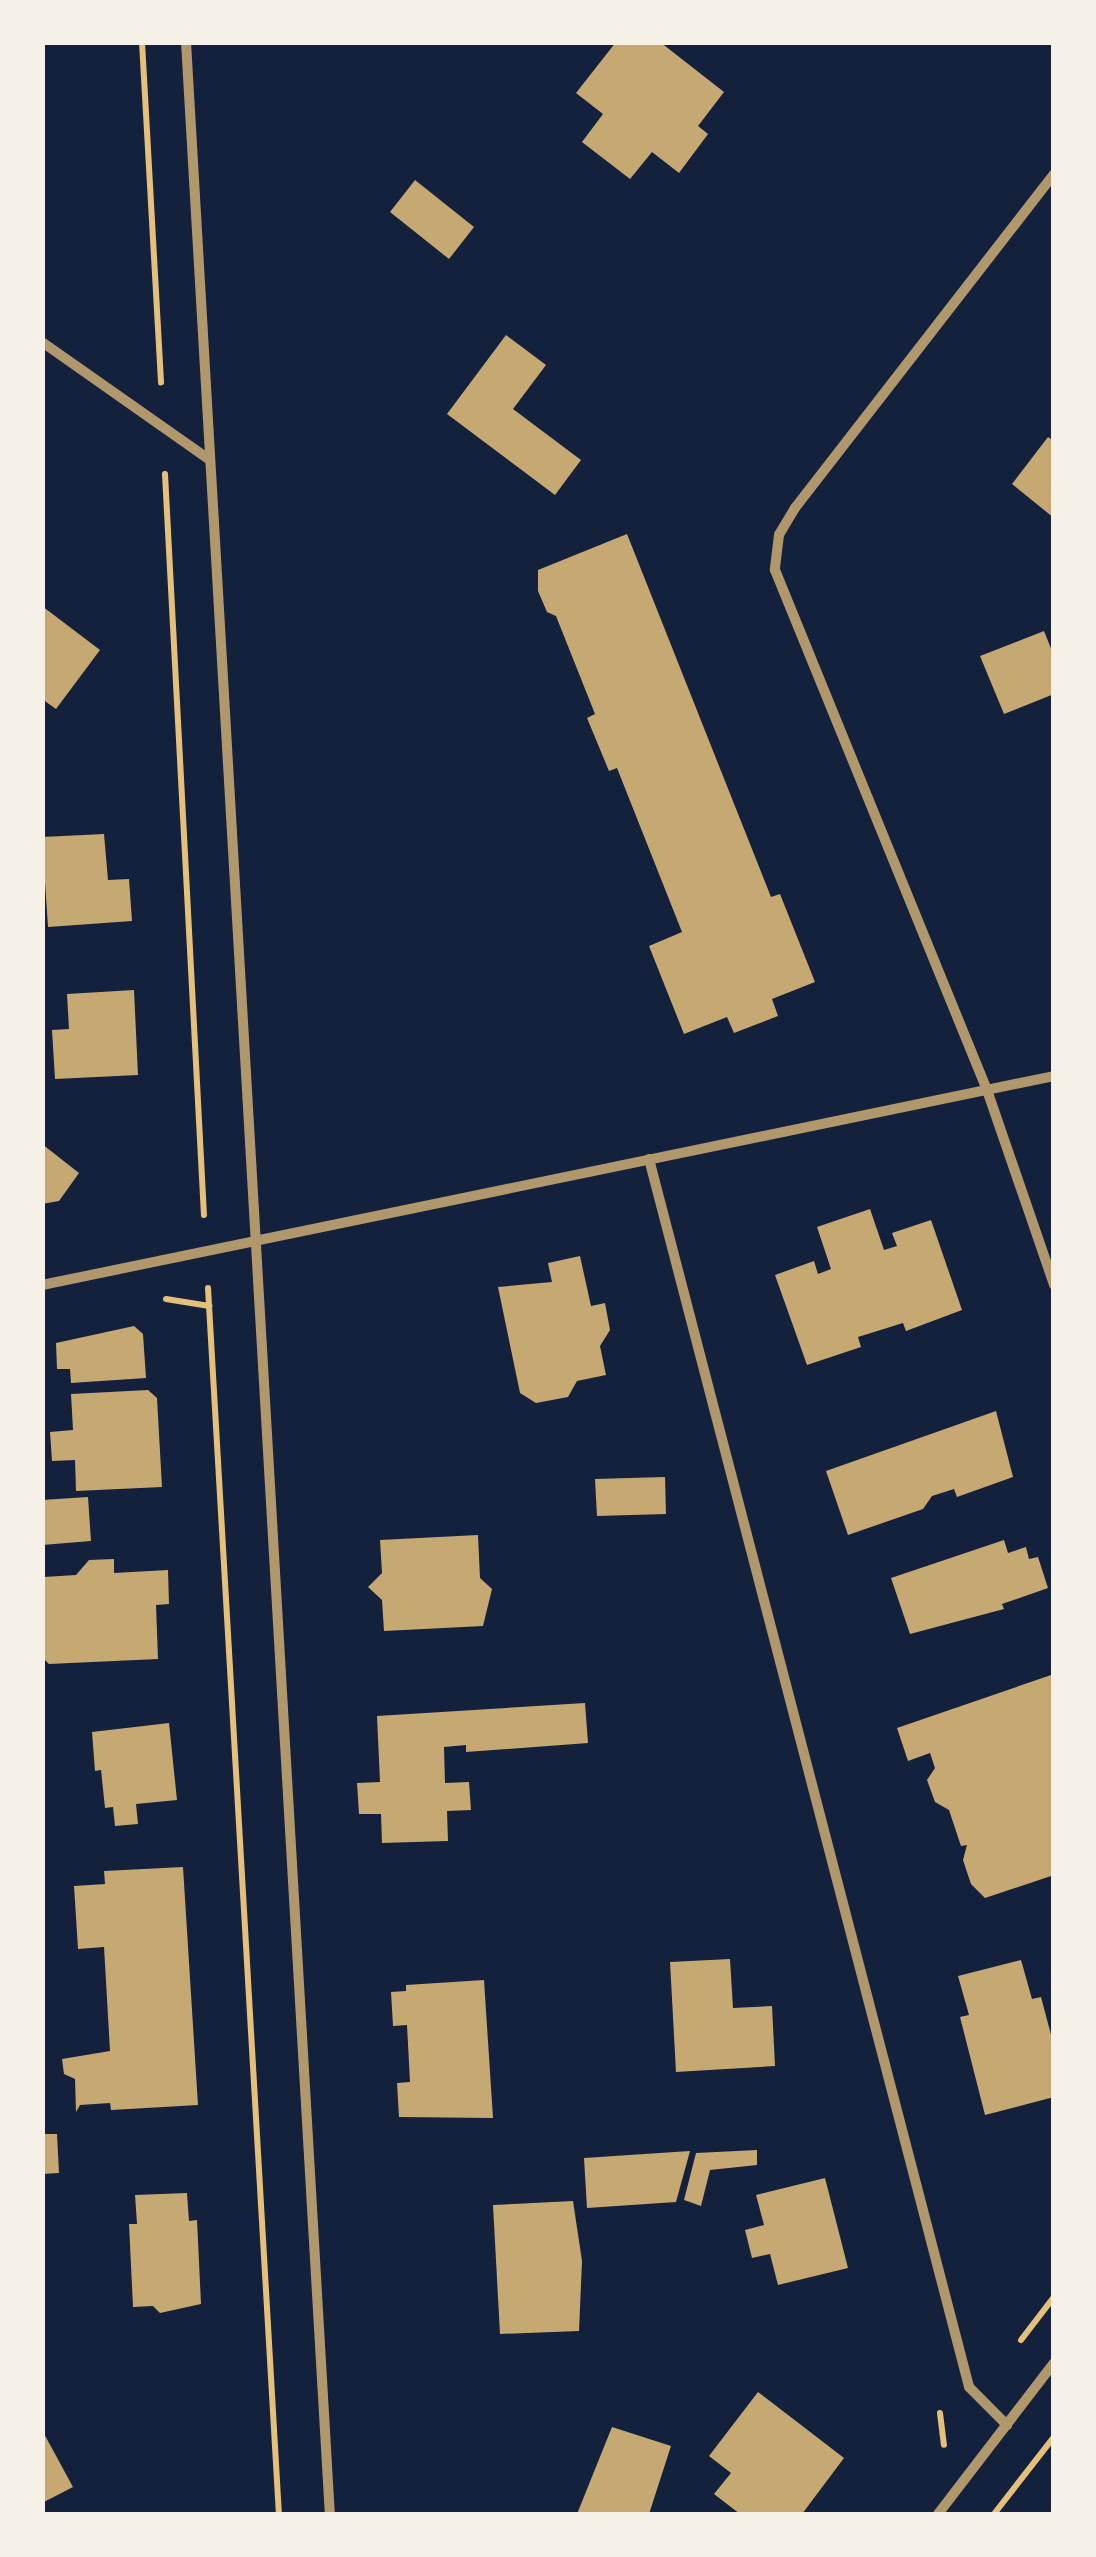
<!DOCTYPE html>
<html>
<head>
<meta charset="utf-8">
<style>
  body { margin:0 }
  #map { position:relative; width:1096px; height:2557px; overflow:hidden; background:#14213d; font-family:Quicksand,sans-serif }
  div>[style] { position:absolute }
  .building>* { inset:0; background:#c6a872 }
  .path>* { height:6px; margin:-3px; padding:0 3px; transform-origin:3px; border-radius:3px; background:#e5c07b }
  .minor>* { height:10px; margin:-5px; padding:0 5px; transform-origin:5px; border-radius:5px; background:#b1986c }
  span { translate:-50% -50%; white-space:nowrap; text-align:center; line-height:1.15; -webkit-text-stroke:10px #f6f1e7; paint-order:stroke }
  .frame { position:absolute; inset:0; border:45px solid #f6f1e7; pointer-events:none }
</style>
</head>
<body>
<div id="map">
  <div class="building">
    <div style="clip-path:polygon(616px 42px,660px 42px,724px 92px,698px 126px,708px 134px,679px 173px,652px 152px,630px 179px,582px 142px,603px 114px,576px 93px)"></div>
    <div style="clip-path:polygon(415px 180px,474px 227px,449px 259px,390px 212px)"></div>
    <div style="clip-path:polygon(506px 335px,546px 365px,513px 409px,581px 460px,555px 495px,447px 414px)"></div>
    <div style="clip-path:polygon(1048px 437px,1054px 441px,1054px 518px,1012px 484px)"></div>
    <div style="clip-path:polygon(627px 534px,771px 897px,780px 894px,815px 982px,772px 999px,778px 1016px,734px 1033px,727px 1017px,684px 1034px,649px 946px,682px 932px,617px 768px,609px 771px,587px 718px,595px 714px,556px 616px,547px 612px,538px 591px,538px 570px)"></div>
    <div style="clip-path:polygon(42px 606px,100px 650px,56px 709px,42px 699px)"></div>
    <div style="clip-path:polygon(1044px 631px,1054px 656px,1054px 694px,1004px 714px,980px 656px)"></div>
    <div style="clip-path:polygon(104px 834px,108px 880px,129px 879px,132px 921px,48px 927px,42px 837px)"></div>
    <div style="clip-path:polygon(134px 990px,138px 1075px,55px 1079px,52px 1030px,69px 1029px,67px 994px)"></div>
    <div style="clip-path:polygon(42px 1144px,79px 1173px,59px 1201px,42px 1204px)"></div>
    <div style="clip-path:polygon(870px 1209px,884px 1250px,897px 1246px,892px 1233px,931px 1220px,962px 1310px,906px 1331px,903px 1323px,858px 1337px,861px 1347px,807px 1365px,775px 1275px,814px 1261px,818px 1274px,831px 1269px,817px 1227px)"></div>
    <div style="clip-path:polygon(580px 1256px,591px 1306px,605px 1303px,610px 1330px,600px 1346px,606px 1375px,577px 1381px,568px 1397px,536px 1403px,520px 1393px,498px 1287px,552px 1282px,548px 1263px)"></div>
    <div style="clip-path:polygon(134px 1326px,143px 1334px,146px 1378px,71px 1383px,70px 1369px,57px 1369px,56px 1343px)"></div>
    <div style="clip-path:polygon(148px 1390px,157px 1398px,162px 1487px,76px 1491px,75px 1460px,52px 1461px,50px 1432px,73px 1430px,71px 1394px)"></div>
    <div style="clip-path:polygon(996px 1411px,1013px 1477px,957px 1497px,954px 1489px,932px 1496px,923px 1509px,848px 1535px,826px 1471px)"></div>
    <div style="clip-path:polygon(665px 1477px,666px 1514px,597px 1516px,595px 1479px)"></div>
    <div style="clip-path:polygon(88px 1497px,91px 1541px,42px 1545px,42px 1500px)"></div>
    <div style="clip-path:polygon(478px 1535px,480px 1578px,492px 1589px,483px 1626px,384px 1631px,382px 1600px,368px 1587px,382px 1573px,380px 1540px)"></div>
    <div style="clip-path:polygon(1004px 1540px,1008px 1553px,1026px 1547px,1029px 1559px,1038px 1557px,1048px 1588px,1002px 1604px,1004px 1609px,910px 1634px,891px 1578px)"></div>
    <div style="clip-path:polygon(114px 1559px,114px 1573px,168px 1570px,169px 1604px,156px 1605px,158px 1659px,49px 1664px,42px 1657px,44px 1577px,76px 1575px,89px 1560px)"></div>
    <div style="clip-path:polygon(1054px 1674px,1054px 1875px,985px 1898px,971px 1884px,963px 1860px,967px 1845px,961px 1846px,949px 1810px,935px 1802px,927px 1780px,935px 1768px,930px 1753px,908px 1761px,897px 1728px)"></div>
    <div style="clip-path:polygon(585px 1703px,588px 1743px,466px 1752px,466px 1745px,444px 1747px,445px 1783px,469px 1782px,471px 1810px,447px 1811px,448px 1841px,382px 1843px,381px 1814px,359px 1814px,357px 1783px,380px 1782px,377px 1716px)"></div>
    <div style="clip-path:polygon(169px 1723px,177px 1800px,136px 1804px,138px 1824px,115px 1826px,113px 1807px,105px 1808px,101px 1770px,95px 1771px,92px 1732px)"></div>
    <div style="clip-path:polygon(183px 1867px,198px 2105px,111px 2110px,110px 2103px,80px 2105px,76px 2112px,75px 2079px,64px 2074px,62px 2059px,110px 2051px,104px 1947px,78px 1949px,74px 1886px,105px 1884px,104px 1871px)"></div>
    <div style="clip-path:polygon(730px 1959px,733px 2008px,772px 2006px,775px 2066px,676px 2072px,670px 1962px)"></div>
    <div style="clip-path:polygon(1021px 1960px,1032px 1999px,1041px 1997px,1054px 2046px,1054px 2097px,985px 2115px,960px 2017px,969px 2015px,958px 1976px)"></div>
    <div style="clip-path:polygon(484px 1980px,493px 2118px,399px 2117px,397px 2083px,410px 2082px,407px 2025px,393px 2026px,391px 1992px,406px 1991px,406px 1985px)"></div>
    <div style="clip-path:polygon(42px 2134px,57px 2134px,59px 2173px,42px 2174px)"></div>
    <div style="clip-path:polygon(757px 2150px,757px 2165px,710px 2170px,701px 2206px,684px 2200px,696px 2153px)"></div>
    <div style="clip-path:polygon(690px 2151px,676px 2202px,587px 2208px,584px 2158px)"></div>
    <div style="clip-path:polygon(825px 2178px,848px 2268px,778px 2285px,770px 2254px,752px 2258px,745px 2230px,764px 2225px,756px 2195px)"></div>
    <div style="clip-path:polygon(187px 2193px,189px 2221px,197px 2220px,201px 2304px,160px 2313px,153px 2306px,133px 2307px,129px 2224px,137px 2224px,135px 2195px)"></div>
    <div style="clip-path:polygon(573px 2201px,582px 2261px,579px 2331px,500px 2334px,493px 2205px)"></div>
    <div style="clip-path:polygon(758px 2392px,844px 2458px,802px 2514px,740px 2514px,714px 2494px,731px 2473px,709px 2456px)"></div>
    <div style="clip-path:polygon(612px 2427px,671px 2446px,649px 2514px,577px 2514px)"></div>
    <div style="clip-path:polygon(42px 2430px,73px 2487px,42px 2503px)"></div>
  </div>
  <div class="path">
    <div style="left:142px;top:42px;width:341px;rotate:86.8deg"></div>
    <div style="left:165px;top:474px;width:742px;rotate:86.99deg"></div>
    <div style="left:208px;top:1288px;width:1228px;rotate:86.69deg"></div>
    <div style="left:166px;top:1299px;width:44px;rotate:9.2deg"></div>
    <div style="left:1021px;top:2340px;width:54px;rotate:-52.5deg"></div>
    <div style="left:940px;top:2413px;width:32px;rotate:83deg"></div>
    <div style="left:994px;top:2514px;width:98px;rotate:-52.1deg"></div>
  </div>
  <div class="minor">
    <div style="left:186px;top:42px;width:2476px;rotate:86.67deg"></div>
    <div style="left:1054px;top:174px;width:423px;rotate:127.8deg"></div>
    <div style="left:795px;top:508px;width:31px;rotate:121deg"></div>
    <div style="left:779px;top:535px;width:35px;rotate:97deg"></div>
    <div style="left:775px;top:570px;width:562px;rotate:67.82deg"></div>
    <div style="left:987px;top:1090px;width:206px;rotate:71deg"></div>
    <div style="left:42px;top:342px;width:205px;rotate:35.1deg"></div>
    <div style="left:649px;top:1159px;width:1269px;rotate:75.39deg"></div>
    <div style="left:969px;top:2387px;width:54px;rotate:45deg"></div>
    <div style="left:42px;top:1285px;width:1033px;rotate:-11.67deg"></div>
    <div style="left:938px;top:2514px;width:190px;rotate:-52.5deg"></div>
  </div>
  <div class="frame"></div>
</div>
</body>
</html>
